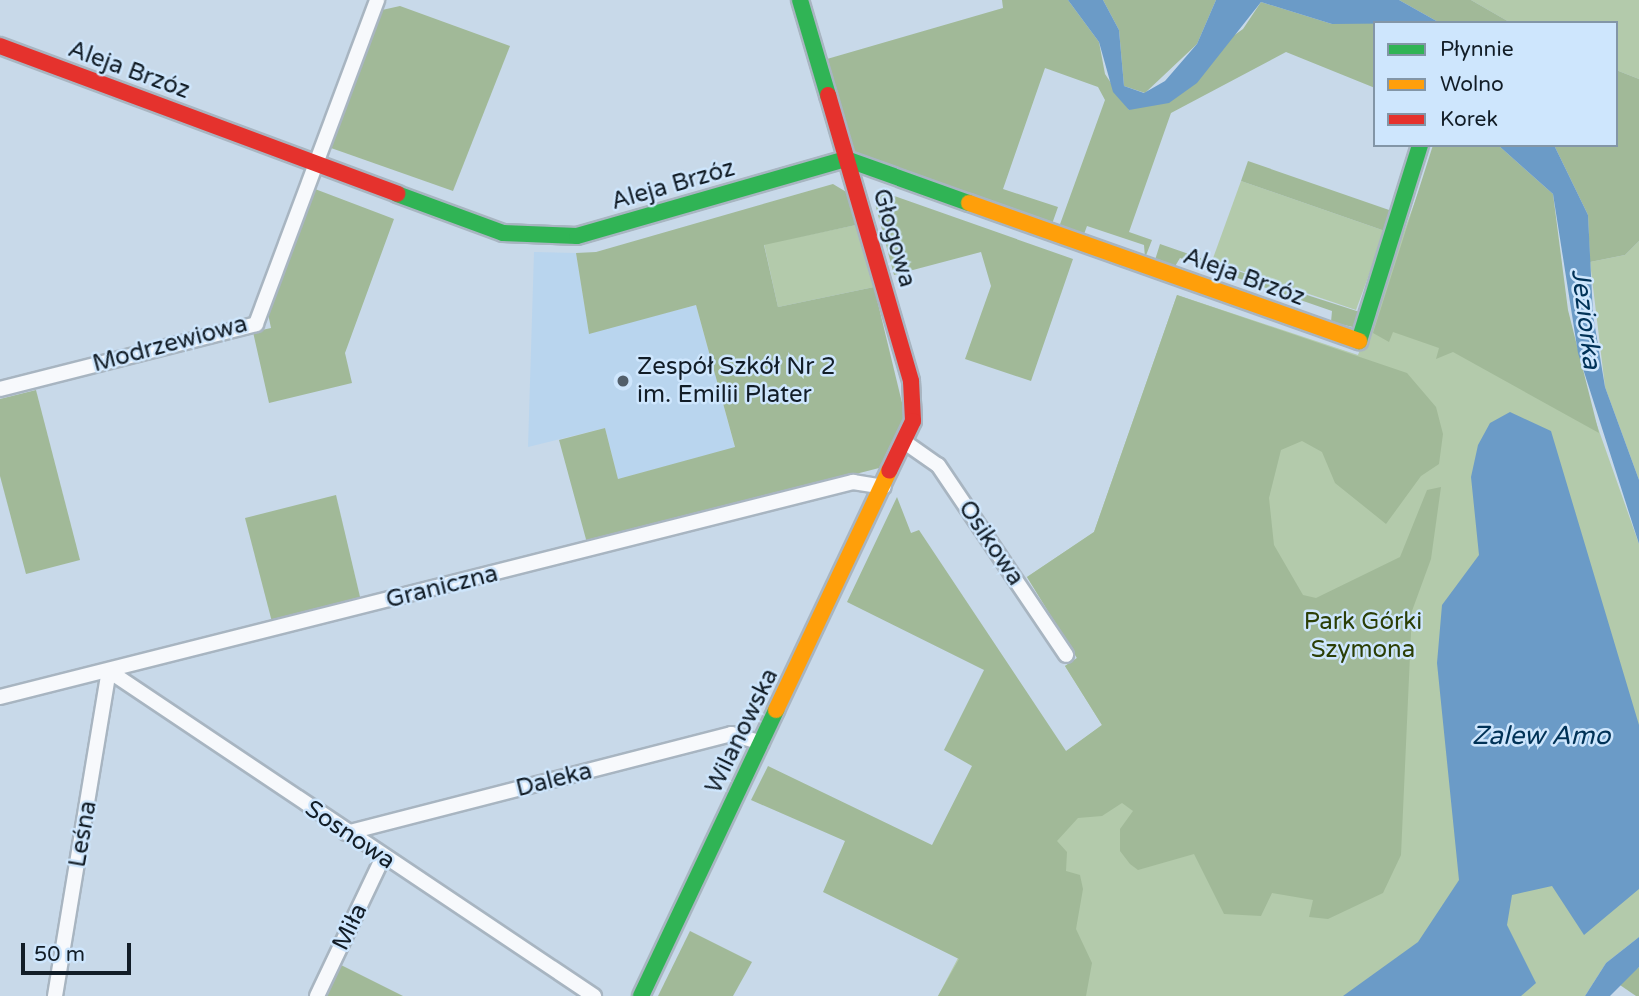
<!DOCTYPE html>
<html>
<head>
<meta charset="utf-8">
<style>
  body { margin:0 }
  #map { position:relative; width:1639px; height:996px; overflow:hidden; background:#c8d9e9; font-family:"Varela Round",sans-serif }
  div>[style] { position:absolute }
  .built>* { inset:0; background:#b9d5ee }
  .green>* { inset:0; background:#b3caab }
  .forest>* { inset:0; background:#a1b998 }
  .water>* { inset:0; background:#6b9bc7 }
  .roads { filter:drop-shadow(2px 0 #a8b5c1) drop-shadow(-2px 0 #a8b5c1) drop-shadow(0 2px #a8b5c1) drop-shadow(0 -2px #a8b5c1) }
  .street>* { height:14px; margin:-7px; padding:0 7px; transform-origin:7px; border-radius:7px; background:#f7f9fc }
  .fast>* { height:16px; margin:-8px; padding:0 8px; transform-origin:8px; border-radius:8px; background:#30b455 }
  .slow>* { height:16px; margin:-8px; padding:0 8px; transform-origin:8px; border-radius:8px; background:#ff9f0a }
  .jam>* { height:16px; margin:-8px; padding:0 8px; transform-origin:8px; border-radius:8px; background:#e5322d }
  .dots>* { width:19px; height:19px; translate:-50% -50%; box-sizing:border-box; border:4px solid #cee6fd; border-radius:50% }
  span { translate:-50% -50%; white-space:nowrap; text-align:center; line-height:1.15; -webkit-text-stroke:5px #cee6fd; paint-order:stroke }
  .street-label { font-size:24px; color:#121d27 }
  .poi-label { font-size:24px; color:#121d27 }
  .left { translate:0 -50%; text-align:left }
  .park-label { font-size:24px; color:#2b3e05 }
  .water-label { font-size:26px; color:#003257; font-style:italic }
  .legend { position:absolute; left:1373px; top:21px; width:245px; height:126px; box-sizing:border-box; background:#cee6fd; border:2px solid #8396a7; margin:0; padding:9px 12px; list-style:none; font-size:21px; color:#121d27 }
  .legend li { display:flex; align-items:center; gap:14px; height:35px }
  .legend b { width:35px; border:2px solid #8396a7 }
  .scale { position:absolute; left:21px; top:943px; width:110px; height:32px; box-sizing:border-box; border:4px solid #121d27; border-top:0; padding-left:9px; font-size:21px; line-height:24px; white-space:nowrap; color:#121d27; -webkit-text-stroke:5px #cee6fd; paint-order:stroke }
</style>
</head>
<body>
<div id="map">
  <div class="built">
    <div style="clip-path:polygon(534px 252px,576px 253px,589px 333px,696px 305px,735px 448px,618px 479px,605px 428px,528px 447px)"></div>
  </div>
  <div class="green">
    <div style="clip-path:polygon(1471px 0,1639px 0,1639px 79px,1616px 70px,1616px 23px,1511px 23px)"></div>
    <div style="clip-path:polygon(1436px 145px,1498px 145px,1639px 544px,1639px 937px,1606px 963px,1585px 996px,938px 996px,1067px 751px,1102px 725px,1065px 666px,1077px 658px,1027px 577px,1094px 532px,1177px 295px,1358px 355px)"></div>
    <div style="clip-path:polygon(1241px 181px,1385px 231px,1356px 310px,1212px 261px)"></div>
    <div style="clip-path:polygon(856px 225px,874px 287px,778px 307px,764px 244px)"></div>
    <div style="clip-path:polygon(1639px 241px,1639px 480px,1605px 387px,1590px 262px,1625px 255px)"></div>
  </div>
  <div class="forest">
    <div style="clip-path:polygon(1002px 0,1068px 0,1099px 42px,1105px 74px,1129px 110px,1243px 29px,1261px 2px,1332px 24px,1352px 20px,1387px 23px,1375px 23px,1375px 88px,1286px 52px,1171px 113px,1129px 232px,1152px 240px,1145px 258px,1144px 245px,1087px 226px,1083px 237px,1059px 227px,1105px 100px,1098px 87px,1045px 68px,1003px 189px,1058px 207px,1052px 224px,854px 154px,827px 59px,1003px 8px)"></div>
    <div style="clip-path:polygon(1103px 0,1216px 0,1197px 44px,1145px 93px,1124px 86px,1119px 30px)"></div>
    <div style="clip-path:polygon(1399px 0,1471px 0,1511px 23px,1440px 23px)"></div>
    <div style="clip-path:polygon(400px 6px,510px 46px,453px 191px,331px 148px,382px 10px)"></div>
    <div style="clip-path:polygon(1616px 70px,1639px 79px,1639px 241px,1625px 255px,1590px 262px,1588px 215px,1554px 145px,1616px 145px)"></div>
    <div style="clip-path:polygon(1433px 145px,1498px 145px,1553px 194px,1568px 310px,1599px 433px,1453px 352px,1436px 359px,1439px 348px,1393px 332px,1389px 342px,1373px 333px)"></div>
    <div style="clip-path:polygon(1248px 161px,1392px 211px,1385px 231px,1241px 181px)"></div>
    <div style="clip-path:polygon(833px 184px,848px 193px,856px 225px,764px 245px,778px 307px,874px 287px,905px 415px,883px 467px,587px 543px,559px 440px,605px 428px,618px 479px,735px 447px,696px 305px,589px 334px,576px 253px,596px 252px)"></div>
    <div style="clip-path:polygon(315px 189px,394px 219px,345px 353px,352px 383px,269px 403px,253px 332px,271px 328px,267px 309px)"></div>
    <div style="clip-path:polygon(883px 192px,1073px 259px,1031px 381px,965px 359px,991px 286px,981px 252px,894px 275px,874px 200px)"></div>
    <div style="clip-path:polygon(1160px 244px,1310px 296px,1366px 314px,1357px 328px,1331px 322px,1332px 311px,1180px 258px,1174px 268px,1155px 260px)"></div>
    <div style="clip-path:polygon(1177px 295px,1407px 373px,1436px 407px,1443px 434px,1439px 464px,1421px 476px,1386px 524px,1335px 483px,1322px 452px,1302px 441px,1281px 450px,1269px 498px,1274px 545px,1303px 595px,1316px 598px,1400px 557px,1427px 490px,1441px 487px,1431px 559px,1412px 611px,1401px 855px,1383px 893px,1328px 919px,1309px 917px,1313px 900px,1272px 893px,1261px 916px,1224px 914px,1194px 854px,1138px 870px,1130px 864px,1120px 851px,1120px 829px,1133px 811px,1122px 803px,1102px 816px,1078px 818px,1057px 841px,1067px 852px,1066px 871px,1080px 875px,1083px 889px,1076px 929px,1092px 963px,1086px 996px,938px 996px,959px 959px,823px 892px,845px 841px,751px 800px,768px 766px,932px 845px,972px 766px,944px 750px,984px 670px,847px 602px,897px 497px,911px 533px,919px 530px,1066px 751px,1102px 725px,1065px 666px,1077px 658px,1027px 577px,1094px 532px)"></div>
    <div style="clip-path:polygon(36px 390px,80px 560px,26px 574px,0 476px,0 399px)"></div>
    <div style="clip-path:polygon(336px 495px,361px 601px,272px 622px,245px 518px)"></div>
    <div style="clip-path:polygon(690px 931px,752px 962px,733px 996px,658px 996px)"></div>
    <div style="clip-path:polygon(341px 965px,403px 996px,327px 996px)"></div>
    <div style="clip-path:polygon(1639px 967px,1639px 996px,1636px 996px,1617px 983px)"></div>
  </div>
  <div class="water">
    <div style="clip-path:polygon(1068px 0,1103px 0,1119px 30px,1124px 86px,1144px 93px,1165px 81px,1197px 44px,1216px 0,1399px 0,1440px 23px,1332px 24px,1261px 2px,1197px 83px,1169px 103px,1129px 110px,1113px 92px,1099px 42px)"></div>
    <div style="clip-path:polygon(1498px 145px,1554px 145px,1588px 215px,1593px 315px,1605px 387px,1639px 480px,1639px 544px,1578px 353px,1553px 194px)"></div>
    <div style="clip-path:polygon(1510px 412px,1551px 431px,1639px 725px,1639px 889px,1584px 935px,1552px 886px,1512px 895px,1507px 925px,1536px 983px,1521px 996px,1343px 996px,1418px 942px,1459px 880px,1437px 663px,1442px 605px,1479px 555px,1471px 477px,1478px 445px,1490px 423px)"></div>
    <div style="clip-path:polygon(1639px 937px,1639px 967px,1610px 996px,1585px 996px,1606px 963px)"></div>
  </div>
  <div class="roads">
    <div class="street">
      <div style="left:0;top:389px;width:264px;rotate:-14.2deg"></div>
      <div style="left:256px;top:324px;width:346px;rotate:-69.5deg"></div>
      <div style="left:906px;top:443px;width:39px;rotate:35deg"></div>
      <div style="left:938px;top:465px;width:229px;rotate:56deg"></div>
      <div style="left:0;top:697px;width:880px;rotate:-14.15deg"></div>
      <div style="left:853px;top:482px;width:31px;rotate:9deg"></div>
      <div style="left:346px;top:833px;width:398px;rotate:-14.4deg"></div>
      <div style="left:731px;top:734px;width:32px;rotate:16deg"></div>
      <div style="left:55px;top:996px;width:329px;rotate:-80.6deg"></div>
      <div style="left:109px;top:671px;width:584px;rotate:33.83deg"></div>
      <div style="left:317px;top:996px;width:154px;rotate:-64.6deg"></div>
    </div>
    <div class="fast">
      <div style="left:800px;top:0;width:99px;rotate:73.6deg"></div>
      <div style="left:397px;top:194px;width:113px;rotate:20.2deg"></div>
      <div style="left:503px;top:233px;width:74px;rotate:2.3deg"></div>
      <div style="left:577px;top:236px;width:280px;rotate:-16deg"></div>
      <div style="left:846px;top:159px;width:131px;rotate:19.7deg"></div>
      <div style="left:1359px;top:341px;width:205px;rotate:-72.7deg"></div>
      <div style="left:641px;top:996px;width:316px;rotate:-64.7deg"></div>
    </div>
    <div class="slow">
      <div style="left:969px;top:203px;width:414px;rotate:19.5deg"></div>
      <div style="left:776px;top:710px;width:264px;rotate:-64.7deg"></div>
    </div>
    <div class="jam">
      <div style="left:0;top:46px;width:424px;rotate:20.4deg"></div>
      <div style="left:828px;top:95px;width:298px;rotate:73.8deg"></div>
      <div style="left:911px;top:381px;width:40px;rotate:87.1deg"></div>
      <div style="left:913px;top:421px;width:55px;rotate:115.6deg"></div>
    </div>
  </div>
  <div class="dots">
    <div style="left:623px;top:381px;background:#525f6b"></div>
  </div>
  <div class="street-label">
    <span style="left:129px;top:70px;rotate:20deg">Aleja Brzóz</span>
    <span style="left:673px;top:185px;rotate:-16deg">Aleja Brzóz</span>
    <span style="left:894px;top:238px;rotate:74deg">Głogowa</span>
    <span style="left:1244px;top:277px;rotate:20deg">Aleja Brzóz</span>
    <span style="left:170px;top:344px;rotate:-15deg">Modrzewiowa</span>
    <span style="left:991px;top:543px;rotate:56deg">Osikowa</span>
    <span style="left:442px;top:587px;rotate:-14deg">Graniczna</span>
    <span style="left:742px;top:731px;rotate:-64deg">Wilanowska</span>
    <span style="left:554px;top:780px;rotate:-14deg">Daleka</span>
    <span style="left:83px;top:834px;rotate:-80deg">Leśna</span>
    <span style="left:350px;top:835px;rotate:34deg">Sosnowa</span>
    <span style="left:350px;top:927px;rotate:-64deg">Miła</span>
  </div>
  <div class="poi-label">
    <span class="left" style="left:637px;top:381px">Zespół Szkół Nr 2<br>im. Emilii Plater</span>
  </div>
  <div class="park-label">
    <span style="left:1363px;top:636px">Park Górki<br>Szymona</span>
  </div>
  <div class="water-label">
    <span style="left:1586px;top:319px;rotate:83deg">Jeziorka</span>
    <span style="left:1541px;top:736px">Zalew Amo</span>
  </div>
  <ul class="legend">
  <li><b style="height:9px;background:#30b455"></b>Płynnie</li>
  <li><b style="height:9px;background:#ff9f0a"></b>Wolno</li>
  <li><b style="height:9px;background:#e5322d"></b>Korek</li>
  </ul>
  <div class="scale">50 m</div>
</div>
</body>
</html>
